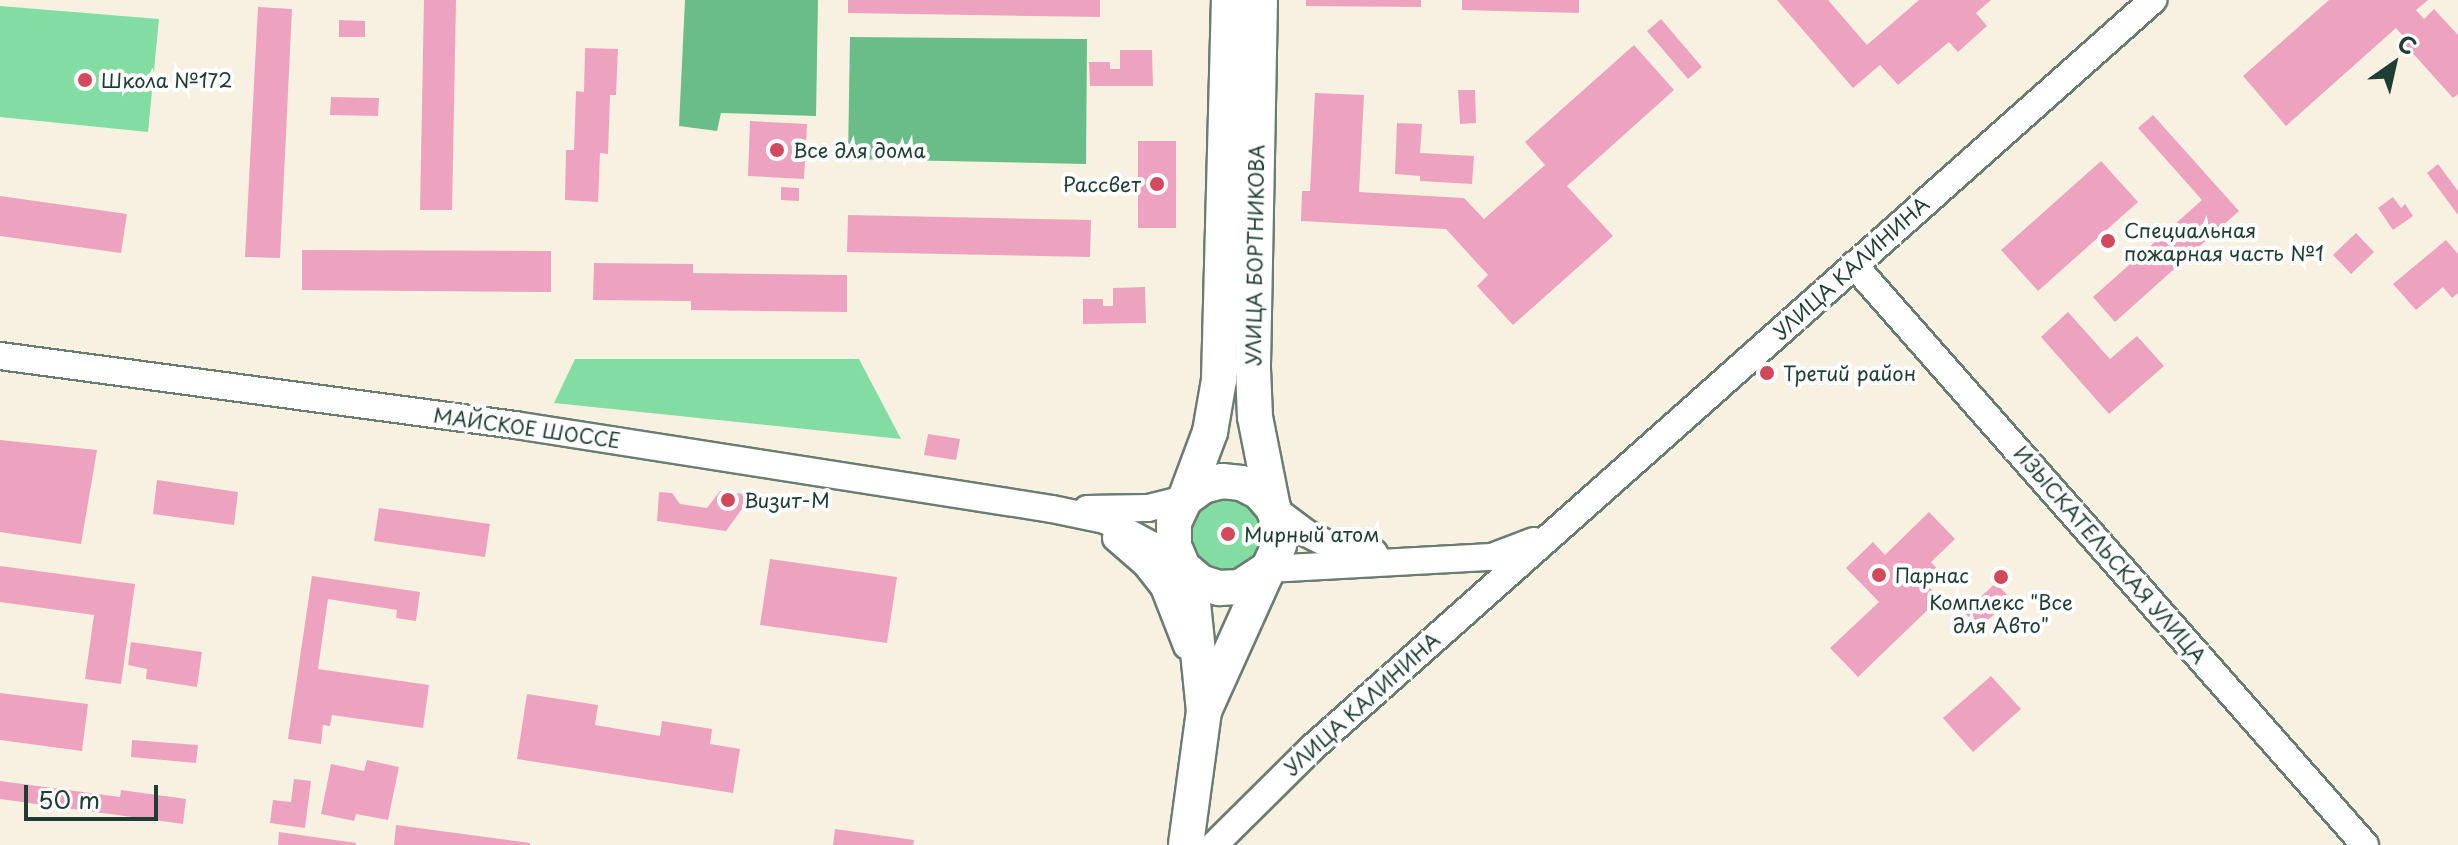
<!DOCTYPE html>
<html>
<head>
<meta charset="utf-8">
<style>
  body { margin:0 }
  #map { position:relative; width:2458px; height:845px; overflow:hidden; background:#f7f1e1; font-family:"Playpen Sans",sans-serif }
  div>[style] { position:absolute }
  .green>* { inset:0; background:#83dda2 }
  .round { border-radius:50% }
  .forest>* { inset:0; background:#6abc88 }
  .building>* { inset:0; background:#eda3bf }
  .roads { filter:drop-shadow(2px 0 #6b7c71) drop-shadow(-2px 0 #6b7c71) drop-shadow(0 2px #6b7c71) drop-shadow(0 -2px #6b7c71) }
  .minor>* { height:26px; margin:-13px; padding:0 13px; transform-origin:13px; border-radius:13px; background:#fff }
  .major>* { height:34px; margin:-17px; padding:0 17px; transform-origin:17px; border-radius:17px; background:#fff }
  .dots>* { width:22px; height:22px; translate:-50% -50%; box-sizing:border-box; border:4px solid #fff; border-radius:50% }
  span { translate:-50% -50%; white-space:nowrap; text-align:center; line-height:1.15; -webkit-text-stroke:8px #fff; paint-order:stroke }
  .poi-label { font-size:20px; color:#1f3d34 }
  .left { translate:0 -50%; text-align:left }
  .right { translate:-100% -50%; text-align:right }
  .street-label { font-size:20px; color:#1f3d34 }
  .north { position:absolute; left:2354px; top:24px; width:80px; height:80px; -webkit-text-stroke:6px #fff; paint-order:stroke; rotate:34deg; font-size:22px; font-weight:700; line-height:32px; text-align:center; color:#1f3d34 }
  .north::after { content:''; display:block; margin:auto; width:28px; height:36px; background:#1f3d34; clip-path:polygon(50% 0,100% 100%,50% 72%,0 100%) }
  .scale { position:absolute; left:24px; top:785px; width:134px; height:36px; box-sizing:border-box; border:4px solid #1f3d34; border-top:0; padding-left:10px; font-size:24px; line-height:28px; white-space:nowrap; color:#1f3d34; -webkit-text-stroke:6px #fff; paint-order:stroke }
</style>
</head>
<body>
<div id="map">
  <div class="green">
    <div style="clip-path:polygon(0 6px,159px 19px,148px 132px,0 117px)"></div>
    <div style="clip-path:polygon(575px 359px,859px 359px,901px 439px,554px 403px)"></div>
    <div class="round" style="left:1188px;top:497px;width:76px;height:76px"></div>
  </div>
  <div class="forest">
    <div style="clip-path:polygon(685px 0,818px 0,816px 116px,721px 113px,717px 131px,679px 126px)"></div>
    <div style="clip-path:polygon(850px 37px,1087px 39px,1086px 164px,848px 159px)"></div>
  </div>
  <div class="building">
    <div style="clip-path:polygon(424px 0,456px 0,452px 210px,420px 210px)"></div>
    <div style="clip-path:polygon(848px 0,1100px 0,1100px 17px,848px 13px)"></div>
    <div style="clip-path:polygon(1306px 0,1421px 0,1421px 7px,1306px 6px)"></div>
    <div style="clip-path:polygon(1462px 0,1579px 0,1579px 13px,1462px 10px)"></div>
    <div style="clip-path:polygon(1777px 0,1828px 0,1867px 45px,1919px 0,1991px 0,1976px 13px,1987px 26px,1958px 52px,1949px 42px,1898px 85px,1880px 65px,1853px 88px)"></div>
    <div style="clip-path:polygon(2329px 0,2428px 0,2416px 10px,2424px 19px,2434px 9px,2458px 35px,2458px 94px,2453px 98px,2400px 39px,2403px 36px,2396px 28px,2286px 126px,2243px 76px)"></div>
    <div style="clip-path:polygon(258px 7px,292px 9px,280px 258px,245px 257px)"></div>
    <div style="clip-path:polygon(1661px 19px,1702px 67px,1688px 79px,1647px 31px)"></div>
    <div style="clip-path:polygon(339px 20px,365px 21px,365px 37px,339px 37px)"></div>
    <div style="clip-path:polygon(1634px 45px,1674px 90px,1567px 186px,1613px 236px,1513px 325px,1477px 286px,1488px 275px,1446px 229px,1301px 221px,1302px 191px,1310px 191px,1315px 93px,1364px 95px,1359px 192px,1464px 198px,1484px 219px,1545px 165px,1525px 142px)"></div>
    <div style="clip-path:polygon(585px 48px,618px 49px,616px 95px,610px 95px,608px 154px,600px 153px,598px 202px,565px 200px,566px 150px,574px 150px,576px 91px,584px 92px)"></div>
    <div style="clip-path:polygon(1120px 50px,1152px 50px,1153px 86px,1090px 86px,1089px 62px,1110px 62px,1110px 69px,1120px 69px)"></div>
    <div style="clip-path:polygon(1458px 90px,1475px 90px,1476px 123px,1460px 124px)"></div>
    <div style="clip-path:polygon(331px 97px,379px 98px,378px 116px,330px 115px)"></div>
    <div style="clip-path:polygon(2153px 115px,2239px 211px,2115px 322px,2093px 297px,2202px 200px,2138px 128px)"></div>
    <div style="clip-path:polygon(750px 121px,807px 124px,804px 179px,748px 176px)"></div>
    <div style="clip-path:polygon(1397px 123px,1422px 124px,1420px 153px,1474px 156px,1472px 184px,1420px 181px,1420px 176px,1395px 174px)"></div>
    <div style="clip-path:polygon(1138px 141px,1176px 141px,1176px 228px,1138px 228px)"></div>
    <div style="clip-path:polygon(2101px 161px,2138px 202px,2038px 291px,2001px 250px)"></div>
    <div style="clip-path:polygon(2438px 164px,2458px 191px,2458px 215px,2427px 173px)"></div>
    <div style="clip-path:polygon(781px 187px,799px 188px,799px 201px,781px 200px)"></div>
    <div style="clip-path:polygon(0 196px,127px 214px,121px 253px,0 236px)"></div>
    <div style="clip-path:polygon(2393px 197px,2401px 208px,2405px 204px,2413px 216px,2393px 230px,2378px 208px)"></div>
    <div style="clip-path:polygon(848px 215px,1091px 220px,1090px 257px,847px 252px)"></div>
    <div style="clip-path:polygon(2356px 233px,2374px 252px,2351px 274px,2333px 255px)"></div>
    <div style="clip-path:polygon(2446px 240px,2458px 254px,2458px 293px,2452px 298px,2443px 287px,2416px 310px,2393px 284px)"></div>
    <div style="clip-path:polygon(302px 250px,551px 251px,551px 292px,302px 290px)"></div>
    <div style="clip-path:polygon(594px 263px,693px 264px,693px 273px,847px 275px,847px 312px,691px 310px,691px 301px,593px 300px)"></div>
    <div style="clip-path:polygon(1145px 287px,1146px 323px,1083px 324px,1083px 299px,1103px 299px,1103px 306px,1113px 306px,1113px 288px)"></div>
    <div style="clip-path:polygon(2068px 312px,2110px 359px,2137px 336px,2164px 366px,2109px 414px,2041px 337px)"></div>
    <div style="clip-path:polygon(928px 434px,960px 439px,956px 460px,924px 455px)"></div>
    <div style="clip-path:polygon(0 440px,97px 450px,81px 544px,0 532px)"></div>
    <div style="clip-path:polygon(157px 480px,238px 492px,234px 525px,153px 514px)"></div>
    <div style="clip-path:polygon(720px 491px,752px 495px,726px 531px,657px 521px,659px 492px,672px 493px,680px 504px,707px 508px)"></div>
    <div style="clip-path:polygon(379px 508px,490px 524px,485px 557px,374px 541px)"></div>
    <div style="clip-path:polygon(1929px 512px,1955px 539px,1931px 562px,1940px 572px,1927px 585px,1940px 598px,1858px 677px,1830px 648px,1879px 602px,1846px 568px,1873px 542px,1885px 555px)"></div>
    <div style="clip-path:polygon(770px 559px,897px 577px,887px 643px,760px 625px)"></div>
    <div style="clip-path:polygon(0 566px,135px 584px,121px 684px,85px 679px,94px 615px,0 602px)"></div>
    <div style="clip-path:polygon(312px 576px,420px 592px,416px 621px,396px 618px,397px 610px,328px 599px,318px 669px,429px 685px,423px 728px,332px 715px,330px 726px,323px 725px,321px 744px,288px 739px)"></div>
    <div style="clip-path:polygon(1996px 583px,2011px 599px,1979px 628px,1964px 612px)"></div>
    <div style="clip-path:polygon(131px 642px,202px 652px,197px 687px,146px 679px,147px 669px,128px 665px)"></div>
    <div style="clip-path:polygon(1991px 676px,2021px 709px,1973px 752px,1943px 718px)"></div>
    <div style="clip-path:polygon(0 693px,88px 704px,82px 751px,0 740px)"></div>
    <div style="clip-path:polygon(527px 694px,598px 705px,595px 725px,660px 736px,662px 721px,712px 729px,710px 744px,740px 749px,733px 793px,517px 759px)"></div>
    <div style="clip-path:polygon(132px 740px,198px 745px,196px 763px,131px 757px)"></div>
    <div style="clip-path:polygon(367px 760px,399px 767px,388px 820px,356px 814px,354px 821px,321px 814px,331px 764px,364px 771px)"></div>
    <div style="clip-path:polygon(294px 779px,311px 781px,305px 828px,270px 823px,273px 800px,291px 802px)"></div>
    <div style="clip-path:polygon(0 781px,120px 797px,121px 790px,186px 799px,183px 824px,0 799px)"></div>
    <div style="clip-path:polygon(396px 825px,530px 843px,530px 845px,394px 845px)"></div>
    <div style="clip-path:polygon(835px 829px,914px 840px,913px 845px,833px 845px)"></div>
    <div style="clip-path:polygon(279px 832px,356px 843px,356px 845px,278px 845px)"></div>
  </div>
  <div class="roads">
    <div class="minor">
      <div style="left:1854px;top:265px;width:773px;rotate:48.62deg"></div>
      <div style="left:0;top:356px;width:520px;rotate:7.63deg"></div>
      <div style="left:515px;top:425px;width:544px;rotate:8.89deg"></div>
      <div style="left:1052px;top:509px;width:54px;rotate:11.7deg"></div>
      <div style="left:1105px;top:520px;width:59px;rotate:28.3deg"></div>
      <div style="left:1157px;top:548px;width:32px;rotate:36deg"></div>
      <div style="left:1273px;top:508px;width:41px;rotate:37.1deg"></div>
      <div style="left:1306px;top:533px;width:27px;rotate:27deg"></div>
      <div style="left:1330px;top:545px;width:45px;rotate:10.3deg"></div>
      <div style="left:1087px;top:509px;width:61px;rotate:-0.9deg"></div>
      <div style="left:1148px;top:508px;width:38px;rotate:-14deg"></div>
      <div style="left:1116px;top:538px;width:40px;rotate:41deg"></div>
      <div style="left:1146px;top:564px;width:29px;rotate:52deg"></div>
      <div style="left:1164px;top:587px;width:63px;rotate:68.7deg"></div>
      <div style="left:1268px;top:569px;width:224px;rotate:-3.1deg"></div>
      <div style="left:1492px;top:557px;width:45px;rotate:-20.9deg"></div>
      <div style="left:1214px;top:845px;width:138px;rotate:-44.7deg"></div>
      <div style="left:1312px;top:748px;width:1126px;rotate:-41.65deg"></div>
    </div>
    <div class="major">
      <div style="left:1260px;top:0;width:369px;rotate:91.1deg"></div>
      <div style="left:1253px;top:369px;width:48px;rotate:87.6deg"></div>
      <div style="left:1255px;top:417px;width:93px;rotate:78.8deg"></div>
      <div style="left:1185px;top:499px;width:72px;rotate:-69.5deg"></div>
      <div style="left:1210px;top:432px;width:53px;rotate:-80.2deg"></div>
      <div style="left:1219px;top:380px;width:380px;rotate:-88.5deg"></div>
      <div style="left:1183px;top:567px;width:28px;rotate:71deg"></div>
      <div style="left:1192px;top:593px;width:119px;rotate:84.2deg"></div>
      <div style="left:1204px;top:711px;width:135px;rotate:97.7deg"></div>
      <div style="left:1204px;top:711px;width:182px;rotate:-65.7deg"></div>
      <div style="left:1279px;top:545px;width:17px;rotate:-87deg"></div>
      <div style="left:1280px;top:528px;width:21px;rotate:-109deg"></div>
      <div style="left:1273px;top:508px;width:21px;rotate:-131deg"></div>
      <div style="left:1259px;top:492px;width:20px;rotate:-153deg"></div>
      <div style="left:1241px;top:483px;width:19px;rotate:-174deg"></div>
      <div style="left:1222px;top:481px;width:20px;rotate:165deg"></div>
      <div style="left:1203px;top:486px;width:22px;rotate:144deg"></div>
      <div style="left:1185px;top:499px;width:26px;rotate:115deg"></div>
      <div style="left:1174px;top:523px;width:23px;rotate:90deg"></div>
      <div style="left:1174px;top:546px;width:23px;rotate:67deg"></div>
      <div style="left:1183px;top:567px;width:23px;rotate:41deg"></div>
      <div style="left:1200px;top:582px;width:20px;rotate:18deg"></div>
      <div style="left:1219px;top:588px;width:21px;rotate:-3deg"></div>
      <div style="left:1240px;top:587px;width:33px;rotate:-33deg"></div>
    </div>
  </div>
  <div class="dots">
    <div style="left:85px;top:80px;background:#d1495b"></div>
    <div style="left:777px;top:150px;background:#d1495b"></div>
    <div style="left:1157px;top:184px;background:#d1495b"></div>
    <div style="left:2108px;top:241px;background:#d1495b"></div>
    <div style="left:1767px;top:373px;background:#d1495b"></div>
    <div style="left:728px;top:500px;background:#d1495b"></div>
    <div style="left:1228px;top:534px;background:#d1495b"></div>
    <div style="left:1879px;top:575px;background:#d1495b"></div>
    <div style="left:2001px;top:577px;background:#d1495b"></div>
  </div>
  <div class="poi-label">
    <span class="left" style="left:101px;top:80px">Школа №172</span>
    <span class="left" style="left:793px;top:150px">Все для дома</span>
    <span class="right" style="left:1141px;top:184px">Рассвет</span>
    <span class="left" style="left:2124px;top:242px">Специальная<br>пожарная часть №1</span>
    <span class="left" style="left:1783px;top:373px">Третий район</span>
    <span class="left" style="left:744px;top:500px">Визит-М</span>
    <span class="left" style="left:1244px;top:534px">Мирный атом</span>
    <span class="left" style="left:1895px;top:575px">Парнас</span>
    <span style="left:2001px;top:614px">Комплекс "Все<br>для Авто"</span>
  </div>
  <div class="street-label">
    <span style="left:1255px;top:255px;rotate:-89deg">УЛИЦА БОРТНИКОВА</span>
    <span style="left:1851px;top:268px;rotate:-42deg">УЛИЦА КАЛИНИНА</span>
    <span style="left:527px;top:428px;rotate:8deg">МАЙСКОЕ ШОССЕ</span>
    <span style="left:2110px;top:555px;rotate:49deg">ИЗЫСКАТЕЛЬСКАЯ УЛИЦА</span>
    <span style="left:1362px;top:704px;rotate:-42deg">УЛИЦА КАЛИНИНА</span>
  </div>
  <div class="north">С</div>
  <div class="scale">50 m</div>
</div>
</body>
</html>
